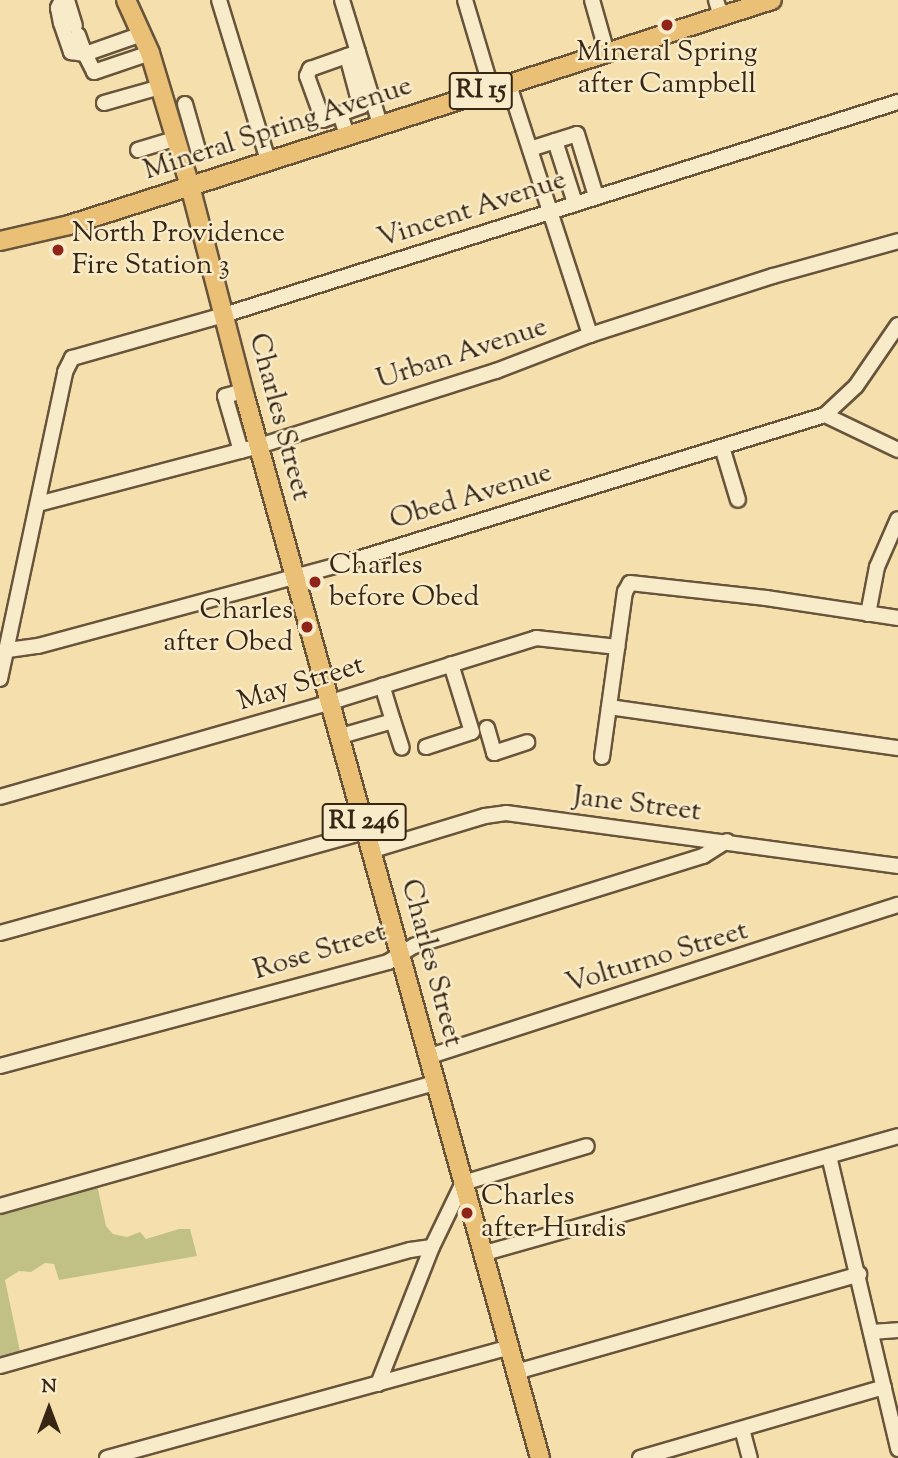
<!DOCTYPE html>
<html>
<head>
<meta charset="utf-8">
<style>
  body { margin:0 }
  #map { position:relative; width:898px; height:1458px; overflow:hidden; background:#f5e0ad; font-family:"Sorts Mill Goudy",serif }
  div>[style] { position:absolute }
  .green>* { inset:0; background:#c2c185 }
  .roads { filter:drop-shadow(2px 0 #67543b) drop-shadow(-2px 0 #67543b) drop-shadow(0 2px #67543b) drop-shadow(0 -2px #67543b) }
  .minor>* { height:14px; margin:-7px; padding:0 7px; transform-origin:7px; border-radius:7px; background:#f8ebca }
  .major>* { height:18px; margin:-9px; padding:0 9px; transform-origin:9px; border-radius:9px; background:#eac076 }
  .dots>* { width:19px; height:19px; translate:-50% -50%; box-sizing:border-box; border:4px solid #f8ebca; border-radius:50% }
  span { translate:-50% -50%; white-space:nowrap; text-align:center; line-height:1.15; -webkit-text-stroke:5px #f8ebca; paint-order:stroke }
  .shield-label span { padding:2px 5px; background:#f8ebca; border:2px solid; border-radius:5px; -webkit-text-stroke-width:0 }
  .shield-label { font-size:26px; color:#382615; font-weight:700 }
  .poi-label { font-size:28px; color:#382615 }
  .left { translate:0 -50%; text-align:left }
  .right { translate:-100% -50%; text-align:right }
  .street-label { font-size:28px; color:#382615 }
  .north { position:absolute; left:14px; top:1374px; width:70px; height:70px; -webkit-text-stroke:5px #f8ebca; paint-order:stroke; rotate:0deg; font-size:19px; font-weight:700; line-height:28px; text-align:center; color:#382615 }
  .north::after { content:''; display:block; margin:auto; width:24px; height:32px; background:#382615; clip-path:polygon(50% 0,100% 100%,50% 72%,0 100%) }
</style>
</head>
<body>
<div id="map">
  <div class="green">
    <div style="clip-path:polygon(97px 1185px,106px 1226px,113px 1234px,127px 1237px,140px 1232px,146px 1239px,179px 1229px,190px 1229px,197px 1256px,59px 1280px,54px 1264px,45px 1263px,31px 1272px,19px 1271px,5px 1280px,22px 1361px,0 1367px,0 1208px)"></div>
  </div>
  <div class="roads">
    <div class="minor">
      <div style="left:62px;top:0;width:9px;rotate:117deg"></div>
      <div style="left:58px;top:8px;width:15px;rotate:79deg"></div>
      <div style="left:61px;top:23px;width:31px;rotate:71deg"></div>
      <div style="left:71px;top:52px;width:14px;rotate:8deg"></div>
      <div style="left:85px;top:54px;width:20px;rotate:63deg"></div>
      <div style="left:94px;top:72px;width:59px;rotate:-18.7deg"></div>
      <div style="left:67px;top:0;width:27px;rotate:73deg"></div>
      <div style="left:219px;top:0;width:167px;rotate:73deg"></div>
      <div style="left:342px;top:0;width:130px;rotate:73deg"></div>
      <div style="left:465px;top:0;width:91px;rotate:73.4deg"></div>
      <div style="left:592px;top:0;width:55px;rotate:74.2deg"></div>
      <div style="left:716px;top:0;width:17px;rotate:73deg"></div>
      <div style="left:78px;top:35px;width:20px;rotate:70deg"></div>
      <div style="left:85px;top:54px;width:60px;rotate:-19.3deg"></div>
      <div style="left:347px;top:56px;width:38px;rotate:75deg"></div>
      <div style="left:357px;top:93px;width:9px;rotate:-18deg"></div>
      <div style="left:508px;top:82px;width:266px;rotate:72deg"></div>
      <div style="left:104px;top:103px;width:58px;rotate:-15.9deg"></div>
      <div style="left:185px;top:104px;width:51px;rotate:74.1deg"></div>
      <div style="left:340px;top:114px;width:18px;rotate:161deg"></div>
      <div style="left:323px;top:120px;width:47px;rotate:-110deg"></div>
      <div style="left:307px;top:76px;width:8px;rotate:-67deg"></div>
      <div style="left:310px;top:69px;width:51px;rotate:-19.5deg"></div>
      <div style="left:347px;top:135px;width:22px;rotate:-108deg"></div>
      <div style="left:340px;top:114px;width:23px;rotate:-20deg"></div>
      <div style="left:362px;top:106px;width:14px;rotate:-111deg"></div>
      <div style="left:555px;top:141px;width:65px;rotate:72.1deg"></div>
      <div style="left:530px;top:149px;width:49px;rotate:-17.7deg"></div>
      <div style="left:577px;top:134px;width:65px;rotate:73deg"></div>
      <div style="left:138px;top:150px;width:39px;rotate:-17deg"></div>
      <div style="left:825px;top:415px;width:81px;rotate:25.6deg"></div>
      <div style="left:722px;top:447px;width:55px;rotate:73.2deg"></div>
      <div style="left:241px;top:451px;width:57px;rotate:-106.2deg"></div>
      <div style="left:225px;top:396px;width:20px;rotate:-15deg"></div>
      <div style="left:38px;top:504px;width:228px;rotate:-14.7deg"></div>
      <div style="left:259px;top:446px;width:249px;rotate:-17.6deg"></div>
      <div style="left:496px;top:371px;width:101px;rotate:-21deg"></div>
      <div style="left:590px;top:335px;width:192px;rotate:-17.9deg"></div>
      <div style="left:773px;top:276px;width:130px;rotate:-15.6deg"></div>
      <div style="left:868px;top:614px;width:48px;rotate:-79.2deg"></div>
      <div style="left:877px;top:567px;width:52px;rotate:-66.4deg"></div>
      <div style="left:8px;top:650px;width:30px;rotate:-8deg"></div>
      <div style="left:38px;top:646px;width:314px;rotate:-15.1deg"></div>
      <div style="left:341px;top:564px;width:506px;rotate:-17.11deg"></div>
      <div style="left:825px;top:415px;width:42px;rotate:-43.1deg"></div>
      <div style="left:856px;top:386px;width:74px;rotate:-55.5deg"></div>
      <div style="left:0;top:679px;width:314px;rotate:-78deg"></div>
      <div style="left:65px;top:372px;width:16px;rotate:-63deg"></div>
      <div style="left:72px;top:358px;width:158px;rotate:-15.8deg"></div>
      <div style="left:224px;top:315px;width:707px;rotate:-17.54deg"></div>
      <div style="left:609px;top:707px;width:292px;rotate:8.1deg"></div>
      <div style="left:393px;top:721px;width:28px;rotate:72deg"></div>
      <div style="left:487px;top:728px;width:26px;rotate:74deg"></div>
      <div style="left:494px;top:753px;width:35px;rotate:-18deg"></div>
      <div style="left:341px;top:736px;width:54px;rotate:-16.1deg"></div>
      <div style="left:393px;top:721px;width:37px;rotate:-107deg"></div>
      <div style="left:426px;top:747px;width:48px;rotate:-18.1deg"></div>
      <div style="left:472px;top:732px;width:71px;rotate:-107.2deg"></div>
      <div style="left:602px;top:757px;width:167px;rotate:-82.1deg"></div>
      <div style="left:625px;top:592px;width:10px;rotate:-61deg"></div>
      <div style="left:630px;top:583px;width:137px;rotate:6.3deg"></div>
      <div style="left:766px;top:598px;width:134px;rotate:8.6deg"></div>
      <div style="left:0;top:797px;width:344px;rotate:-16deg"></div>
      <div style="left:331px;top:702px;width:215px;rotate:-17.3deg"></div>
      <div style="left:536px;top:638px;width:82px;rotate:6.3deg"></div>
      <div style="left:373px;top:850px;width:117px;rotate:-16.9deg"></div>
      <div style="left:485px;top:816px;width:21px;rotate:-8deg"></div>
      <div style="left:506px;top:813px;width:396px;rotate:7.7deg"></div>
      <div style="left:0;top:933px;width:381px;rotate:-15.5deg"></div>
      <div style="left:430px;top:1056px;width:492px;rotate:-17.9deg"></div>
      <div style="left:0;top:1066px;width:402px;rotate:-15deg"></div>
      <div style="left:388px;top:962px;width:31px;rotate:-32deg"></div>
      <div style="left:414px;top:946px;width:303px;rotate:-17.3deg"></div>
      <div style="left:703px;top:856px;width:28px;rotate:-32deg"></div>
      <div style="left:829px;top:1156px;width:301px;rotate:76.7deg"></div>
      <div style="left:0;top:1206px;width:453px;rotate:-15.8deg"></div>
      <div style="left:485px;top:1253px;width:429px;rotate:-15.8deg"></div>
      <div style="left:871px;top:1332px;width:27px;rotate:-4deg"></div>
      <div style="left:0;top:1366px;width:426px;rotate:-15.8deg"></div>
      <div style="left:410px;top:1250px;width:22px;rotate:-8deg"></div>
      <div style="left:516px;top:1372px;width:357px;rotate:-15.9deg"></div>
      <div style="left:378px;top:1384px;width:147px;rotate:-68.5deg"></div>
      <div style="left:432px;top:1247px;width:71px;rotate:-64.2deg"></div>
      <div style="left:463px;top:1183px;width:129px;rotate:-16.6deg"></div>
      <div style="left:742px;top:1429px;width:30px;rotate:75deg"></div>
      <div style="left:107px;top:1458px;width:417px;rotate:-15.4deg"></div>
      <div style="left:640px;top:1458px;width:254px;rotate:-16.2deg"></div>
    </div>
    <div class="major">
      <div style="left:126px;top:0;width:58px;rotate:65.6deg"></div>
      <div style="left:150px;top:53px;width:139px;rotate:73.3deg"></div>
      <div style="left:190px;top:186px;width:218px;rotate:75.4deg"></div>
      <div style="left:245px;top:397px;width:1101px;rotate:74.46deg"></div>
      <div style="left:0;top:241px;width:71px;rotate:-13.1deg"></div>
      <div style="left:69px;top:225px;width:738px;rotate:-17.75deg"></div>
    </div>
  </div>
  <div class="dots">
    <div style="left:667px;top:25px;background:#8f2418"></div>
    <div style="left:58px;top:250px;background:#8f2418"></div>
    <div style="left:315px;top:582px;background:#8f2418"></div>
    <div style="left:307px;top:627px;background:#8f2418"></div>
    <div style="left:467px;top:1213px;background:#8f2418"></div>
  </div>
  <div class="shield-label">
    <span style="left:481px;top:91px">RI 15</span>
    <span style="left:364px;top:822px">RI 246</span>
  </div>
  <div class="poi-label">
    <span style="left:667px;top:69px">Mineral Spring<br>after Campbell</span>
    <span class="left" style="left:72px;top:250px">North Providence<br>Fire Station 3</span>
    <span class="left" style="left:329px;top:582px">Charles<br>before Obed</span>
    <span class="right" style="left:293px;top:627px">Charles<br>after Obed</span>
    <span class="left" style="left:481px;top:1213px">Charles<br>after Hurdis</span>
  </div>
  <div class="street-label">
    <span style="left:278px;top:129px;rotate:-18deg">Mineral Spring Avenue</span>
    <span style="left:472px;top:210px;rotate:-18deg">Vincent Avenue</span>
    <span style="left:462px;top:354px;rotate:-18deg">Urban Avenue</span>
    <span style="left:279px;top:417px;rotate:75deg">Charles Street</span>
    <span style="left:471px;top:497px;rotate:-17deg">Obed Avenue</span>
    <span style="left:301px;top:684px;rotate:-17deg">May Street</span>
    <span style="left:637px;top:805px;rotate:7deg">Jane Street</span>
    <span style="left:320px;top:952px;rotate:-17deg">Rose Street</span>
    <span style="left:657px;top:958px;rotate:-17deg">Volturno Street</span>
    <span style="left:431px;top:963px;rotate:75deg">Charles Street</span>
  </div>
  <div class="north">N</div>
</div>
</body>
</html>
